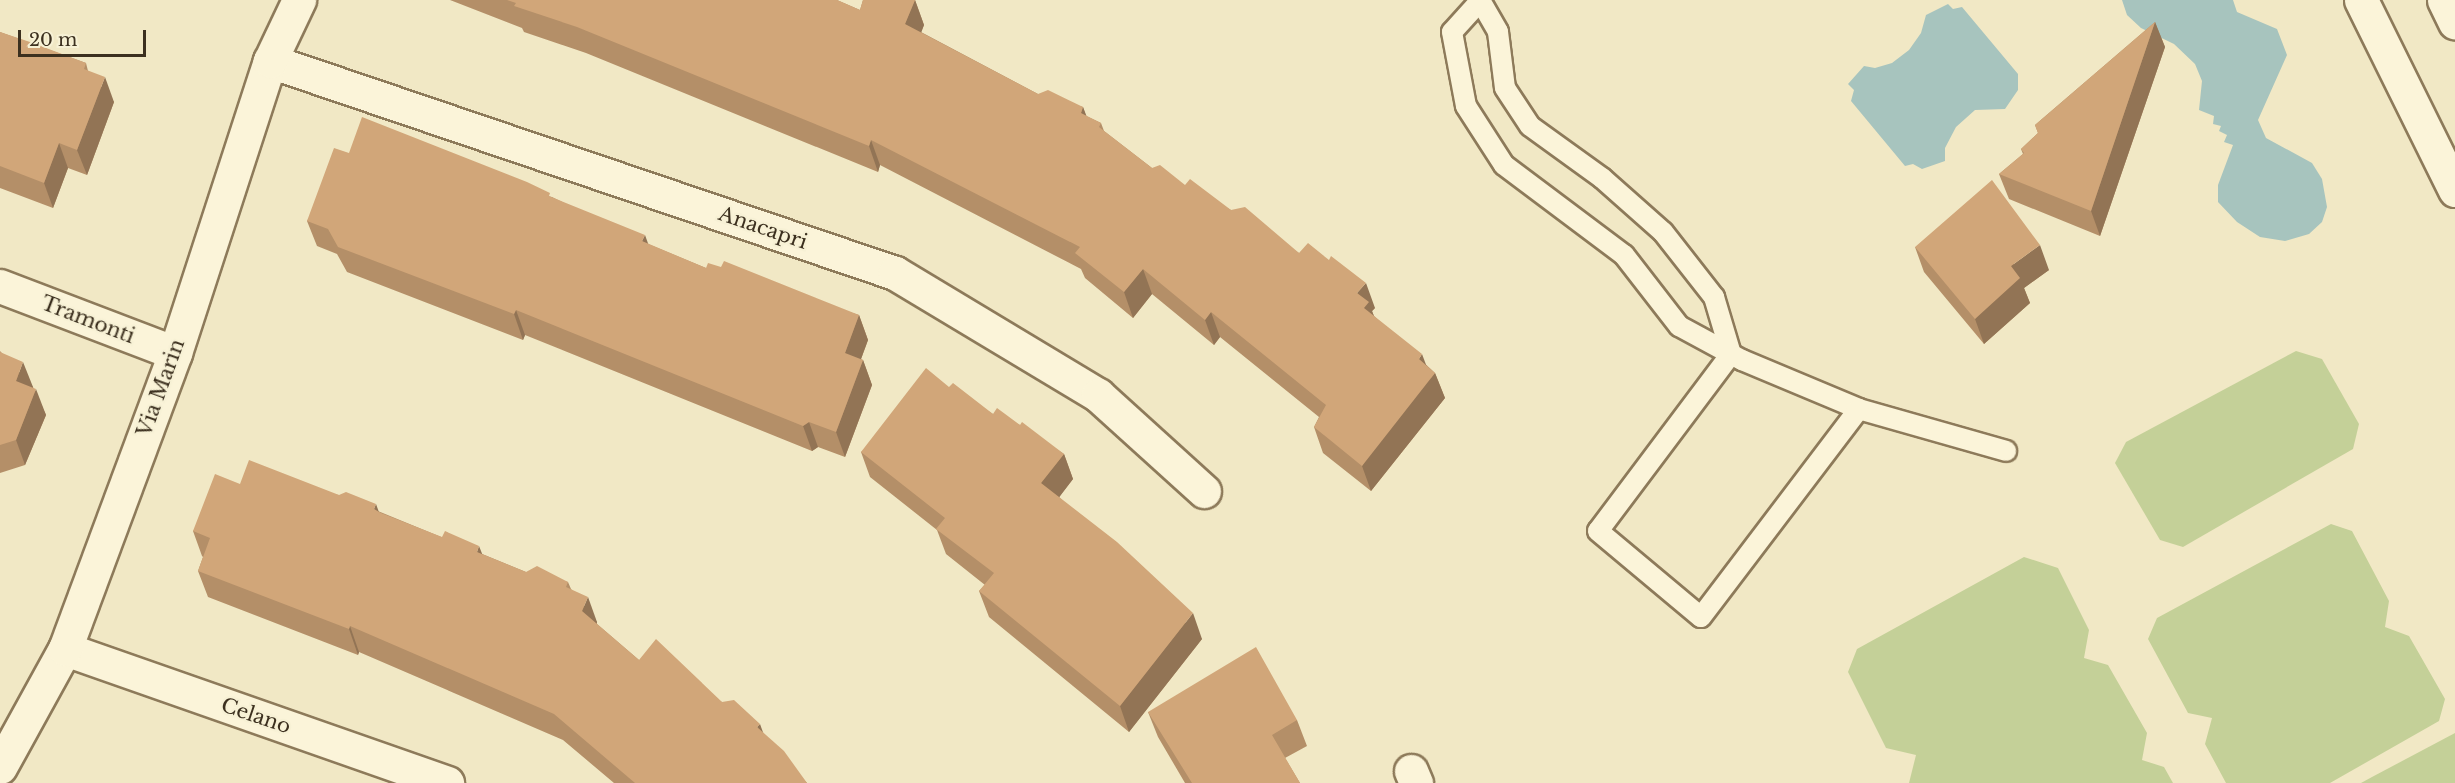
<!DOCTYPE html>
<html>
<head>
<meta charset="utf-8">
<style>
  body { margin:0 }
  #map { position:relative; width:2455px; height:783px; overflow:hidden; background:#f1e8c5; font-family:"Libre Baskerville",serif }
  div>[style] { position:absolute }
  .green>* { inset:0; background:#c4d098 }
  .water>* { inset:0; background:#a7c4be }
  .roads { filter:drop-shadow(2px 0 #8d7a5a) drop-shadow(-2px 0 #8d7a5a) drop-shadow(0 2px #8d7a5a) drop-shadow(0 -2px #8d7a5a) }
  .service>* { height:20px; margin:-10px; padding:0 10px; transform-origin:10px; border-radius:10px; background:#fbf4d9 }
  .minor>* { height:33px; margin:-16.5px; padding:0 16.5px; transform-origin:16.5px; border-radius:16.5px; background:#fbf4d9 }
  .tertiary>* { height:33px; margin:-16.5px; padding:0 16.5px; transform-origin:16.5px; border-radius:16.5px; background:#fbf4d9 }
  .wall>* { inset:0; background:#b48f68 }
  .shaded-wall>* { inset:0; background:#927455 }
  .building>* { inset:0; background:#d1a679 }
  span { translate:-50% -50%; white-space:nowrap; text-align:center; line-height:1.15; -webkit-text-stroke:4.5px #f7f1d5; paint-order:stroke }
  .street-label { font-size:20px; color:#3c301f }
  .scale { position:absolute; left:18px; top:30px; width:128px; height:27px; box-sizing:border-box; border:3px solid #3c301f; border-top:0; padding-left:8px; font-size:18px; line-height:21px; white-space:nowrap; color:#3c301f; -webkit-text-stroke:4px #f7f1d5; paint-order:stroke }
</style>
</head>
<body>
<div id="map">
  <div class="green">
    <div style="clip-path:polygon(2296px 351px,2322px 359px,2359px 424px,2353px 449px,2183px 547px,2160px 540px,2115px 463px,2126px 442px)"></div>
    <div style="clip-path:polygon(2331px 524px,2352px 531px,2389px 601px,2385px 627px,2409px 636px,2445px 699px,2439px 721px,2330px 783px,2226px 783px,2205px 744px,2212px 718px,2188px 713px,2148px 639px,2157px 618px)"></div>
    <div style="clip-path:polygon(2024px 557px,2058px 568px,2089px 630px,2084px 658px,2108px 665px,2147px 733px,2142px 760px,2164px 767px,2173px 783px,1909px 783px,1916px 755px,1886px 748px,1848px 672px,1857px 649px)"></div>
    <div style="clip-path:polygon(2455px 733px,2455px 783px,2361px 783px,2372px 777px)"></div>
  </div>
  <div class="water">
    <div style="clip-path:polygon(2122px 0,2233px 0,2237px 12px,2277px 29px,2287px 55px,2258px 120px,2266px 138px,2312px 163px,2322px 179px,2327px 207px,2322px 222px,2309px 234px,2285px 241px,2260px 237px,2237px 222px,2218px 202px,2218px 185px,2233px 145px,2224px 142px,2227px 135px,2219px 131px,2221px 126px,2213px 124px,2214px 116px,2199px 110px,2202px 81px,2195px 64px,2174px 44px,2141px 28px,2127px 15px)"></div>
    <div style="clip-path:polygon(1948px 4px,1953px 9px,1962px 7px,2018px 74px,2018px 90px,2005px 109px,1975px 110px,1956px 127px,1945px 148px,1945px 161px,1922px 169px,1913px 164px,1905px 166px,1851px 101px,1854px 90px,1848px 84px,1864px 66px,1875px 68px,1892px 63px,1909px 50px,1921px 33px,1926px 15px)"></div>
  </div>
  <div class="roads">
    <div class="service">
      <div style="left:1481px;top:0;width:43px;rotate:132.2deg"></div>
      <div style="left:1452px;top:32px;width:75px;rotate:79.3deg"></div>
      <div style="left:1466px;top:106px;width:70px;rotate:57.2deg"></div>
      <div style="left:1504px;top:165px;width:150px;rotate:36.9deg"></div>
      <div style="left:1624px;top:255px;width:90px;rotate:52.2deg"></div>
      <div style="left:1679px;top:326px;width:72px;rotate:28.4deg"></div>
      <div style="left:1742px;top:360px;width:127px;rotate:22.7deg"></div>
      <div style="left:1859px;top:409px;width:153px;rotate:15.9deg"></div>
      <div style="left:1481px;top:2px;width:34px;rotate:60deg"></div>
      <div style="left:1498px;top:32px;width:56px;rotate:82.9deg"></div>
      <div style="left:1505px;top:88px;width:45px;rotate:56.7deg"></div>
      <div style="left:1530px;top:126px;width:89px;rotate:35.8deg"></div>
      <div style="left:1602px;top:178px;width:81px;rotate:41.5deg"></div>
      <div style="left:1663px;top:232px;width:83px;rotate:51.9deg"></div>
      <div style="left:1714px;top:297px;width:59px;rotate:73.4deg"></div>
      <div style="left:1731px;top:354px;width:221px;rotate:126.9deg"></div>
      <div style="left:1598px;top:531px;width:134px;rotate:39.9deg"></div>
      <div style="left:1701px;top:617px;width:261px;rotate:-52.8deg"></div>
    </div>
    <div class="minor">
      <div style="left:270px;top:61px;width:660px;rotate:18.74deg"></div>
      <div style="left:895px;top:273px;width:237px;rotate:31deg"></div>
      <div style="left:1098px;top:395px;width:143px;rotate:42.2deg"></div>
      <div style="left:0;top:286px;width:187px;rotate:20.9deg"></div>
      <div style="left:65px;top:649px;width:405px;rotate:19.3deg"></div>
      <div style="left:0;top:767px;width:135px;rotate:-61.2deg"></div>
      <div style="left:65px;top:649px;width:316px;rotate:-69.6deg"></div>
      <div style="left:175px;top:353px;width:307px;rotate:-72deg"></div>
      <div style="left:270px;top:61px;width:68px;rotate:-64.6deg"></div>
      <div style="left:1411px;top:771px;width:13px;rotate:67deg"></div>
    </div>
    <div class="tertiary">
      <div style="left:2361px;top:0;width:212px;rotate:63.7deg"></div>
      <div style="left:2444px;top:0;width:25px;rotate:64deg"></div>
    </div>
  </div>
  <div class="wall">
    <div style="clip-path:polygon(450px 0,837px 0,860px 10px,863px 0,915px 0,924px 25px,921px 32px,1038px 94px,1083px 107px,1086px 116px,1101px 123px,1104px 131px,1152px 168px,1231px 210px,1299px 253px,1375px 308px,1372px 311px,1374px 316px,1435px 373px,1445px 398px,1371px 491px,1323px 453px,1314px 427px,1319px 417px,1220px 337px,1214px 345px,1152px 294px,1133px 318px,1085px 278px,1081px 269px,880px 165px,878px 172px,586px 53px,524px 32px,522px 28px)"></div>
    <div style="clip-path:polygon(2155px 22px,2165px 47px,2100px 236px,2009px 199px,1999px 174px,2023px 154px,2021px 149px,2038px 133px,2035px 125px)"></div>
    <div style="clip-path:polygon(0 32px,86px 63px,88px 71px,114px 102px,87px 175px,68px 168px,53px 208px,0 188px)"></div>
    <div style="clip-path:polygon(349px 153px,552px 197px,648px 244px,706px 268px,859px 315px,868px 340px,861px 359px,863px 360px,872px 385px,845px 457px,818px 447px,812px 451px,525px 335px,523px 340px,347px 272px,337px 254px,317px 246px,307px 221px)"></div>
    <div style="clip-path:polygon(1915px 247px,2049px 270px,2024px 288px,2030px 303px,1984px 344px,1924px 272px)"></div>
    <div style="clip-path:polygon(0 351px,33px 387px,46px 415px,25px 465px,0 473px)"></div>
    <div style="clip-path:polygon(949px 387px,993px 414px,1020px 425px,1064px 454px,1073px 479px,1059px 497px,1202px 639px,1129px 732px,989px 617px,979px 591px,985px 585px,946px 554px,937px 530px,870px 477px,861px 452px)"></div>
    <div style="clip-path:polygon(240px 484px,339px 495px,526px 572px,568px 582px,571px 589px,597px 622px,597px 624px,639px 660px,722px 702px,763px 733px,807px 783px,614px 783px,563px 740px,359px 652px,358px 655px,208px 597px,198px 571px,203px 557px,202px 556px,193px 531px)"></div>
    <div style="clip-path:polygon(1148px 712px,1297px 720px,1307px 746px,1285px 758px,1300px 783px,1185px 783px,1158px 737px)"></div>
  </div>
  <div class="shaded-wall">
    <div style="clip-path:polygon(915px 0,924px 25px,915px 49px,905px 24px)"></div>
    <div style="clip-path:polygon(2155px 22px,2165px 47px,2100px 236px,2091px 211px)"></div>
    <div style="clip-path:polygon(105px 77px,114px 102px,87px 175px,77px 150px)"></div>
    <div style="clip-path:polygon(1083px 107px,1093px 133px,1081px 113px)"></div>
    <div style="clip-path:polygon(871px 140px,880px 165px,878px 172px,869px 146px)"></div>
    <div style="clip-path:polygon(59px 143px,68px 168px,53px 208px,44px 183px)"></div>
    <div style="clip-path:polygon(645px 235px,654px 260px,642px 241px)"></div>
    <div style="clip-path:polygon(2040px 245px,2049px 270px,2024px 288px,2030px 303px,1984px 344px,1975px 319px,2011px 266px)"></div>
    <div style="clip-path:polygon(1143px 269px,1152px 294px,1133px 318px,1124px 292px)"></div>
    <div style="clip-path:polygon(1366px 283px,1375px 308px,1372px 311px,1378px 327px,1373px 333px,1357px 293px)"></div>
    <div style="clip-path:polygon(516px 310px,525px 335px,523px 340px,514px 314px)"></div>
    <div style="clip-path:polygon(1211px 312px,1220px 337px,1214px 345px,1205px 320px)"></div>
    <div style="clip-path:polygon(859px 315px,868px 340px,854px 378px,845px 353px)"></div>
    <div style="clip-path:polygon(1422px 354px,1431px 378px,1435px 373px,1445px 398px,1371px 491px,1362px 466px,1419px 359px)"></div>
    <div style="clip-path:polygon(863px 360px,872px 385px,845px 457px,836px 432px)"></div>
    <div style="clip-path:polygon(23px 362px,33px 387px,25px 406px,16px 381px)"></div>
    <div style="clip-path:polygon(36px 389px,46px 415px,25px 465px,16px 440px)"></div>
    <div style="clip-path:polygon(809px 422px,818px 447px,812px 451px,803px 426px)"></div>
    <div style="clip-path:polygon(1064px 454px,1073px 479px,1051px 508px,1041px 483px)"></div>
    <div style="clip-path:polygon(376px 504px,385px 529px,374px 509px)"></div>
    <div style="clip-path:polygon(479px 546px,489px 571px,477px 552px)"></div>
    <div style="clip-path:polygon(588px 597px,597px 622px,591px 637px,582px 611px)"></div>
    <div style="clip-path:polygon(1193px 613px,1202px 639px,1129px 732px,1120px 706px)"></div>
    <div style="clip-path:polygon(350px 626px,359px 652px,358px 655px,349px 629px)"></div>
    <div style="clip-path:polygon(760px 724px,769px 749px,757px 727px)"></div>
  </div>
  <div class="building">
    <div style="clip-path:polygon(507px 0,837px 0,860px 10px,863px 0,915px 0,905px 24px,1038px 94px,1048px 90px,1083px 107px,1081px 113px,1101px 123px,1099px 127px,1152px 168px,1160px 165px,1185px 185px,1190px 179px,1231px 210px,1245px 207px,1299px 253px,1308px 243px,1329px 260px,1331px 256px,1366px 283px,1357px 293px,1369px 302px,1364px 308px,1422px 354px,1419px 359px,1435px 373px,1362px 466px,1314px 427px,1326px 405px,1211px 312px,1205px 320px,1143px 269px,1124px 292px,1075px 253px,1080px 247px,871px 140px,869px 146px,577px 27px,514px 6px,516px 3px)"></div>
    <div style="clip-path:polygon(2155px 22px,2091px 211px,1999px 174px,2024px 153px,2021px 149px,2038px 133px,2035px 125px)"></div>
    <div style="clip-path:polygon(0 32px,30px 42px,86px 63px,84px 69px,105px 77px,77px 150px,59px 143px,44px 183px,0 166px)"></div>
    <div style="clip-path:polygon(362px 117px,527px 182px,550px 193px,549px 196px,645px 235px,642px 241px,706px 268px,708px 263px,721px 267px,724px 261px,859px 315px,845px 353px,863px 360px,836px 432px,809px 422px,803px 426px,516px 310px,514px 314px,338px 247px,328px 229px,307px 221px,334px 148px,349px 153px)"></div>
    <div style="clip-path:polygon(1992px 180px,2040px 245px,2011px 266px,2020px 278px,1975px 319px,1915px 247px)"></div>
    <div style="clip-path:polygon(0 352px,23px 362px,16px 381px,36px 389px,16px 440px,0 445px)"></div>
    <div style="clip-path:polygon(926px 368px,949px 387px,953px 383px,993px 414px,997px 408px,1020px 425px,1022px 422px,1064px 454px,1041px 483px,1117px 542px,1193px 613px,1120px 706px,979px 591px,994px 573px,936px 529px,945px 518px,861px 452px)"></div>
    <div style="clip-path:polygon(249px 460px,339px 495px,346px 492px,376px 504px,374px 509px,381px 513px,442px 537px,445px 531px,479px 546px,477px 552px,526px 572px,537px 566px,568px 582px,566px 587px,588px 597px,582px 611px,639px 660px,656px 639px,722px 702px,734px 700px,760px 724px,757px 727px,784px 751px,807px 783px,635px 783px,554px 714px,350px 626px,349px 629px,198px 571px,210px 538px,193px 531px,215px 474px,240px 484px)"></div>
    <div style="clip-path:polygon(1256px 647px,1297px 720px,1272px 735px,1300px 783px,1192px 783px,1148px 712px)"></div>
  </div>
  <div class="street-label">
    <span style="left:763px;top:228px;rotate:19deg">Anacapri</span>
    <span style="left:88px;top:320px;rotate:21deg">Tramonti</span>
    <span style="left:161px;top:388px;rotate:-70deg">Via Marin</span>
    <span style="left:256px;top:716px;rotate:19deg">Celano</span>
  </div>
  <div class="scale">20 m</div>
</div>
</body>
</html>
